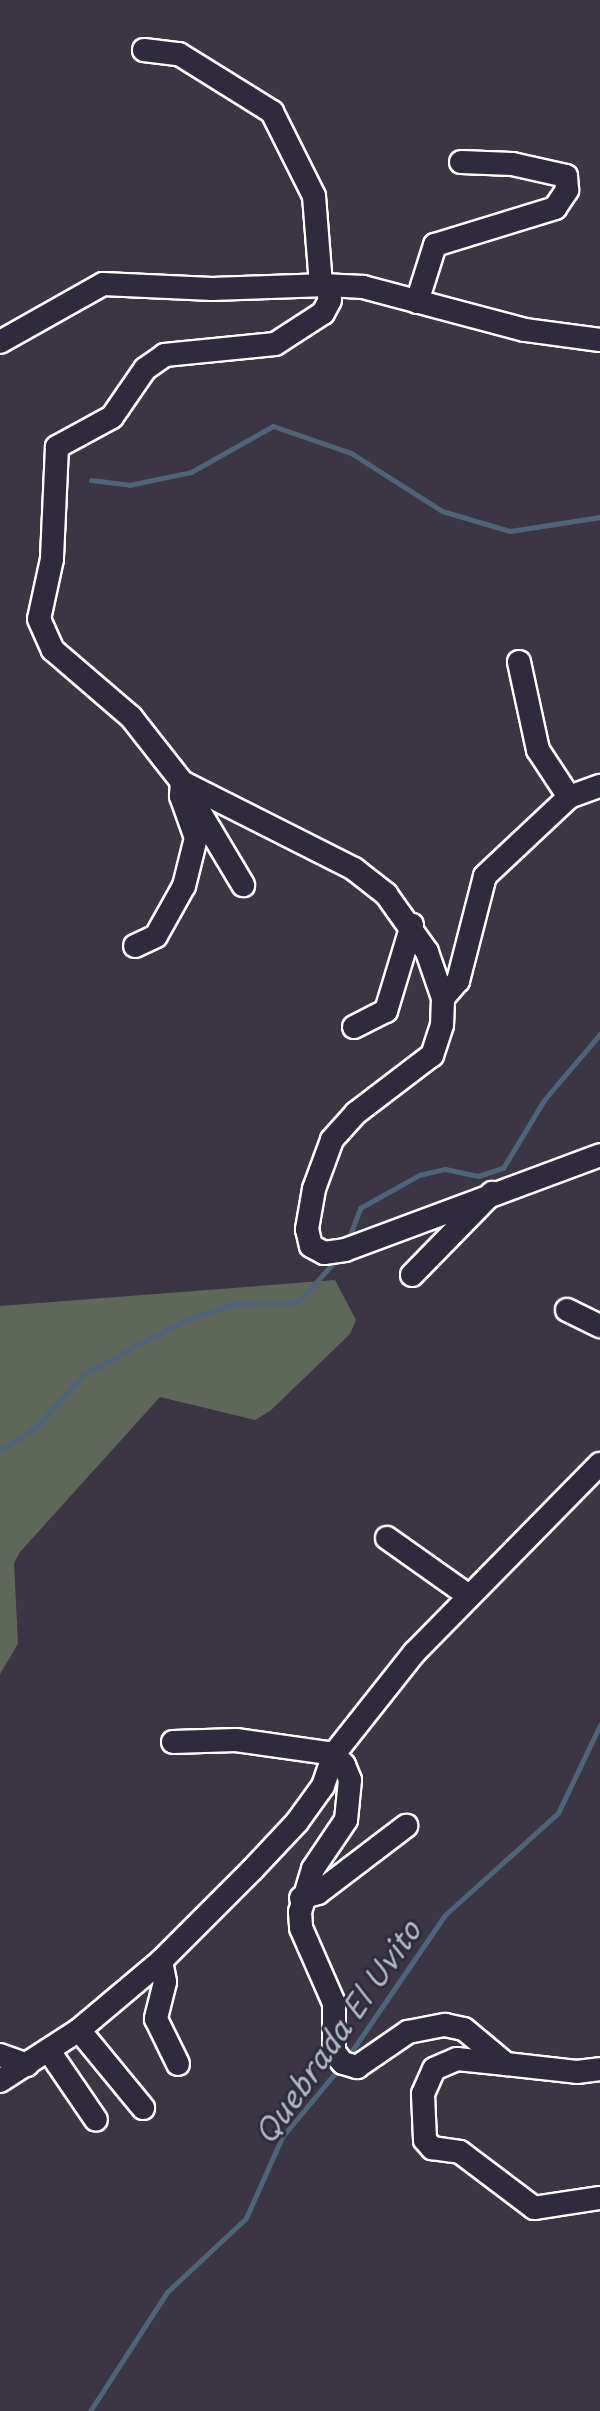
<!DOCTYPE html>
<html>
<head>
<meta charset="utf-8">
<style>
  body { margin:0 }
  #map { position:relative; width:600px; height:2411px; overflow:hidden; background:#3c3544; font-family:"Playpen Sans",sans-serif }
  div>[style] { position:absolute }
  .green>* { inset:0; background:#5f675a }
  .stream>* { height:5px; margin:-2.5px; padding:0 2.5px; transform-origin:2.5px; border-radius:2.5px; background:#4e6478 }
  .roads { filter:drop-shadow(2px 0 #fff) drop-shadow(-2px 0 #fff) drop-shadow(0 2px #fff) drop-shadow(0 -2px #fff) }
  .minor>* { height:22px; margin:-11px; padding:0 11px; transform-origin:11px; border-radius:11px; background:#2f2a3d }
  span { translate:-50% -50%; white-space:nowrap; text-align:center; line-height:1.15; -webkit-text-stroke:6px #2f2a3d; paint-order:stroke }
  .water-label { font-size:30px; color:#afb9c2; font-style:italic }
</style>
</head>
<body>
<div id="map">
  <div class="green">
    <div style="clip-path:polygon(335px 1280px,356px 1320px,350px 1334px,270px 1411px,255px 1420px,160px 1397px,20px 1552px,14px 1563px,18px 1644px,0 1674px,0 1306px)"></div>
  </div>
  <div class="stream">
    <div style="left:91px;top:480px;width:38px;rotate:7deg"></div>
    <div style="left:129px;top:485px;width:63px;rotate:-11.8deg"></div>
    <div style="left:191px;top:472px;width:94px;rotate:-29.3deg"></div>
    <div style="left:273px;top:426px;width:83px;rotate:19.1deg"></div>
    <div style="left:351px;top:453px;width:108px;rotate:32.5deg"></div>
    <div style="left:442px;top:511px;width:71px;rotate:16.4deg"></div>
    <div style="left:510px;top:531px;width:91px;rotate:-8.8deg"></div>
    <div style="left:348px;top:1240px;width:34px;rotate:-69deg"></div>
    <div style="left:360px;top:1208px;width:68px;rotate:-29.2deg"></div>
    <div style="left:419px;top:1175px;width:27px;rotate:-13deg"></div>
    <div style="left:445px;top:1169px;width:34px;rotate:12deg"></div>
    <div style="left:478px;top:1176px;width:26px;rotate:-18deg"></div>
    <div style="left:503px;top:1168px;width:79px;rotate:-58.9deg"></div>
    <div style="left:544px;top:1100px;width:87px;rotate:-49.7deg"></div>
    <div style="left:0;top:1450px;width:41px;rotate:-32.2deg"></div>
    <div style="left:35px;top:1428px;width:73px;rotate:-47.8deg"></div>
    <div style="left:84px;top:1374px;width:117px;rotate:-28.1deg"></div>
    <div style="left:187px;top:1319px;width:49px;rotate:-17.7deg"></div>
    <div style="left:234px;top:1304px;width:64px;rotate:-1.8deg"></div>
    <div style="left:298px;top:1302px;width:58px;rotate:-47.8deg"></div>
    <div style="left:347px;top:2058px;width:173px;rotate:-55.6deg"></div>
    <div style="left:445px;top:1915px;width:152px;rotate:-42.1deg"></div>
    <div style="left:558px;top:1813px;width:98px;rotate:-64.5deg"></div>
    <div style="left:90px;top:2411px;width:142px;rotate:-57.1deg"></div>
    <div style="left:167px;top:2292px;width:108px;rotate:-43.1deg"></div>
    <div style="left:246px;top:2218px;width:89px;rotate:-66deg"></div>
    <div style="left:282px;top:2137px;width:92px;rotate:-50.3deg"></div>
  </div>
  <div class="roads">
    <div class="minor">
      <div style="left:144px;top:50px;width:35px;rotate:7deg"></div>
      <div style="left:179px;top:54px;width:110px;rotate:31.9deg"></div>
      <div style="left:272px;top:112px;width:94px;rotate:63.4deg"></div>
      <div style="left:314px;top:196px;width:89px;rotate:85.5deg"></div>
      <div style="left:417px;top:302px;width:60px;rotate:-72.5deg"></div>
      <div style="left:435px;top:245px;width:126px;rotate:-17.1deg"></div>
      <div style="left:555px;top:208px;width:22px;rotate:-56deg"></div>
      <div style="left:567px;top:190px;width:14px;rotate:-94deg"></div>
      <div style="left:566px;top:176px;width:55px;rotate:-167.5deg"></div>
      <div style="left:512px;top:164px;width:51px;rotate:-177.8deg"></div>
      <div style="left:600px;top:340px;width:76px;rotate:-172.4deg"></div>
      <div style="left:525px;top:330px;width:168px;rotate:-165.1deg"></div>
      <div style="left:363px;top:287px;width:36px;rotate:-177deg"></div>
      <div style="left:327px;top:285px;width:15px;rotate:79deg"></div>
      <div style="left:330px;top:300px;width:15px;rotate:118deg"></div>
      <div style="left:323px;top:313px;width:57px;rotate:147.1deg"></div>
      <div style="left:275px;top:344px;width:111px;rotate:174.3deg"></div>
      <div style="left:165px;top:355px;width:24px;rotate:145deg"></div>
      <div style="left:145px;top:369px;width:58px;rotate:124.5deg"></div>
      <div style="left:112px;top:417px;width:63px;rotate:151.4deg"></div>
      <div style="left:57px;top:447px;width:112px;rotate:92.6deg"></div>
      <div style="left:52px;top:559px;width:61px;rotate:102.2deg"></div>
      <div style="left:39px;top:619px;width:34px;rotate:66deg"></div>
      <div style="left:53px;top:650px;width:103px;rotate:40.7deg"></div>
      <div style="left:131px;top:717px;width:83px;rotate:51.9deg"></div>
      <div style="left:182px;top:782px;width:193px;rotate:26.8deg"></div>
      <div style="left:354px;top:869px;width:41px;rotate:38deg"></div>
      <div style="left:386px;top:894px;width:71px;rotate:54.7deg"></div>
      <div style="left:427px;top:952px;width:49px;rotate:70.8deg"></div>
      <div style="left:443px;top:998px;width:27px;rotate:92deg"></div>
      <div style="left:442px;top:1025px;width:32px;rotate:108deg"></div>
      <div style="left:432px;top:1055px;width:96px;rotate:142.7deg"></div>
      <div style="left:356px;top:1113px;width:36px;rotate:132deg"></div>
      <div style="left:332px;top:1140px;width:52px;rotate:110.2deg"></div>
      <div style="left:314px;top:1189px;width:41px;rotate:99.9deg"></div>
      <div style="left:307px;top:1229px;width:17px;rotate:77deg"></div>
      <div style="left:311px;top:1246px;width:15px;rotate:28deg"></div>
      <div style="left:324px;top:1253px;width:21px;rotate:-8deg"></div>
      <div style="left:345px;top:1250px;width:272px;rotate:-20.4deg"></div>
      <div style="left:0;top:342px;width:118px;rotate:-29.4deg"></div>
      <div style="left:103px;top:284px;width:109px;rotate:2.6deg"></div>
      <div style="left:212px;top:289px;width:115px;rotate:-2deg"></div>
      <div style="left:519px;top:662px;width:90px;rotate:77.8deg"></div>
      <div style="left:538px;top:750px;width:56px;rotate:56.6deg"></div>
      <div style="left:193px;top:801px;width:98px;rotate:59.2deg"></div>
      <div style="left:135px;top:946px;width:23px;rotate:-25deg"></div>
      <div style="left:156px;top:936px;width:57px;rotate:-60.8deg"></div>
      <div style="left:184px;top:886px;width:49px;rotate:-76deg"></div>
      <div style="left:196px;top:838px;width:45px;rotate:-109.7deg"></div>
      <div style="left:181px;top:796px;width:14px;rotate:-86deg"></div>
      <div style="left:443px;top:998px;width:23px;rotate:-49deg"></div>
      <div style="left:458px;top:981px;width:108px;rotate:-75.6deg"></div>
      <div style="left:485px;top:876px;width:115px;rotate:-43.2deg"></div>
      <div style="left:569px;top:797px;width:33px;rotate:-20deg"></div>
      <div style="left:354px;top:1027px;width:36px;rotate:-27deg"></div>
      <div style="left:386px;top:1011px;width:90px;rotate:-73.2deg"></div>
      <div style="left:412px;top:1275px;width:115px;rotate:-45.7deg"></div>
      <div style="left:567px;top:1310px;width:37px;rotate:26deg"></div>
      <div style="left:387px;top:1538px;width:100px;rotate:35.3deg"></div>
      <div style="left:173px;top:1742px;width:63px;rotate:-1.8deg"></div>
      <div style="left:236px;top:1740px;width:99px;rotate:8.1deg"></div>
      <div style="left:334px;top:1754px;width:15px;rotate:48deg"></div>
      <div style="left:344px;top:1765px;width:16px;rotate:68deg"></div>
      <div style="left:350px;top:1780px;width:40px;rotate:95.7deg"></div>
      <div style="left:346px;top:1820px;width:59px;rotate:124deg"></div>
      <div style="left:313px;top:1869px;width:45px;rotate:106.8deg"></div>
      <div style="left:300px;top:1912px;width:16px;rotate:86deg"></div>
      <div style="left:301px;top:1928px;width:82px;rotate:66.3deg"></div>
      <div style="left:334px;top:2003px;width:49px;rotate:90deg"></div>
      <div style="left:334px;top:2052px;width:14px;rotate:51deg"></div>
      <div style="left:343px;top:2063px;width:15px;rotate:16deg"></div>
      <div style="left:357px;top:2067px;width:62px;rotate:-34.5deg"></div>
      <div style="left:408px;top:2032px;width:38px;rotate:-11deg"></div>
      <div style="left:445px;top:2025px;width:19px;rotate:12deg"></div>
      <div style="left:464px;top:2029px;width:55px;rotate:39.8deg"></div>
      <div style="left:506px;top:2064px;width:71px;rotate:6.4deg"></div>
      <div style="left:577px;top:2072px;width:23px;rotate:-7deg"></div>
      <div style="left:301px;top:1898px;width:18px;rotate:-16deg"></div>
      <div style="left:318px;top:1893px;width:111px;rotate:-37.3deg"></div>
      <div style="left:161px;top:1961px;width:21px;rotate:79deg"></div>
      <div style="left:165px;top:1982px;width:38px;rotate:104deg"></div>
      <div style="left:156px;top:2019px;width:50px;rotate:63.9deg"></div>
      <div style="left:79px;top:2030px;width:101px;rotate:50.6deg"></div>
      <div style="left:49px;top:2051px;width:83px;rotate:55.7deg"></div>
      <div style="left:0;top:2055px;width:29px;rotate:20deg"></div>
      <div style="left:506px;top:2064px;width:49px;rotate:-174.2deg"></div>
      <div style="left:457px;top:2059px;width:25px;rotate:157deg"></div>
      <div style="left:434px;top:2069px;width:27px;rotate:114deg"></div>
      <div style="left:423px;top:2094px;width:46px;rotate:87.5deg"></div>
      <div style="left:425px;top:2140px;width:11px;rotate:49deg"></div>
      <div style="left:432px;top:2148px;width:28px;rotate:8deg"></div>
      <div style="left:460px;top:2152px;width:93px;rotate:37.1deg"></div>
      <div style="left:534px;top:2208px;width:67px;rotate:-8.6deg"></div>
      <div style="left:0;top:2081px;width:94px;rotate:-32.8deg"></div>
      <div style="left:79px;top:2030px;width:107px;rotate:-40.1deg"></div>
      <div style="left:161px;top:1961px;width:129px;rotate:-45deg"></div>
      <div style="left:252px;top:1870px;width:66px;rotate:-46.8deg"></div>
      <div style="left:297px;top:1822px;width:44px;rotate:-54.2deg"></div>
      <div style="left:323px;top:1786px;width:34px;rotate:-71deg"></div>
      <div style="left:334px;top:1754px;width:129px;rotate:-51.6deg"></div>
      <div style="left:414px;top:1653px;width:265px;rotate:-45.5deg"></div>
    </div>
  </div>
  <div class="water-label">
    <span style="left:337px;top:2032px;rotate:-55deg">Quebrada El Uvito</span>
  </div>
</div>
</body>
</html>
